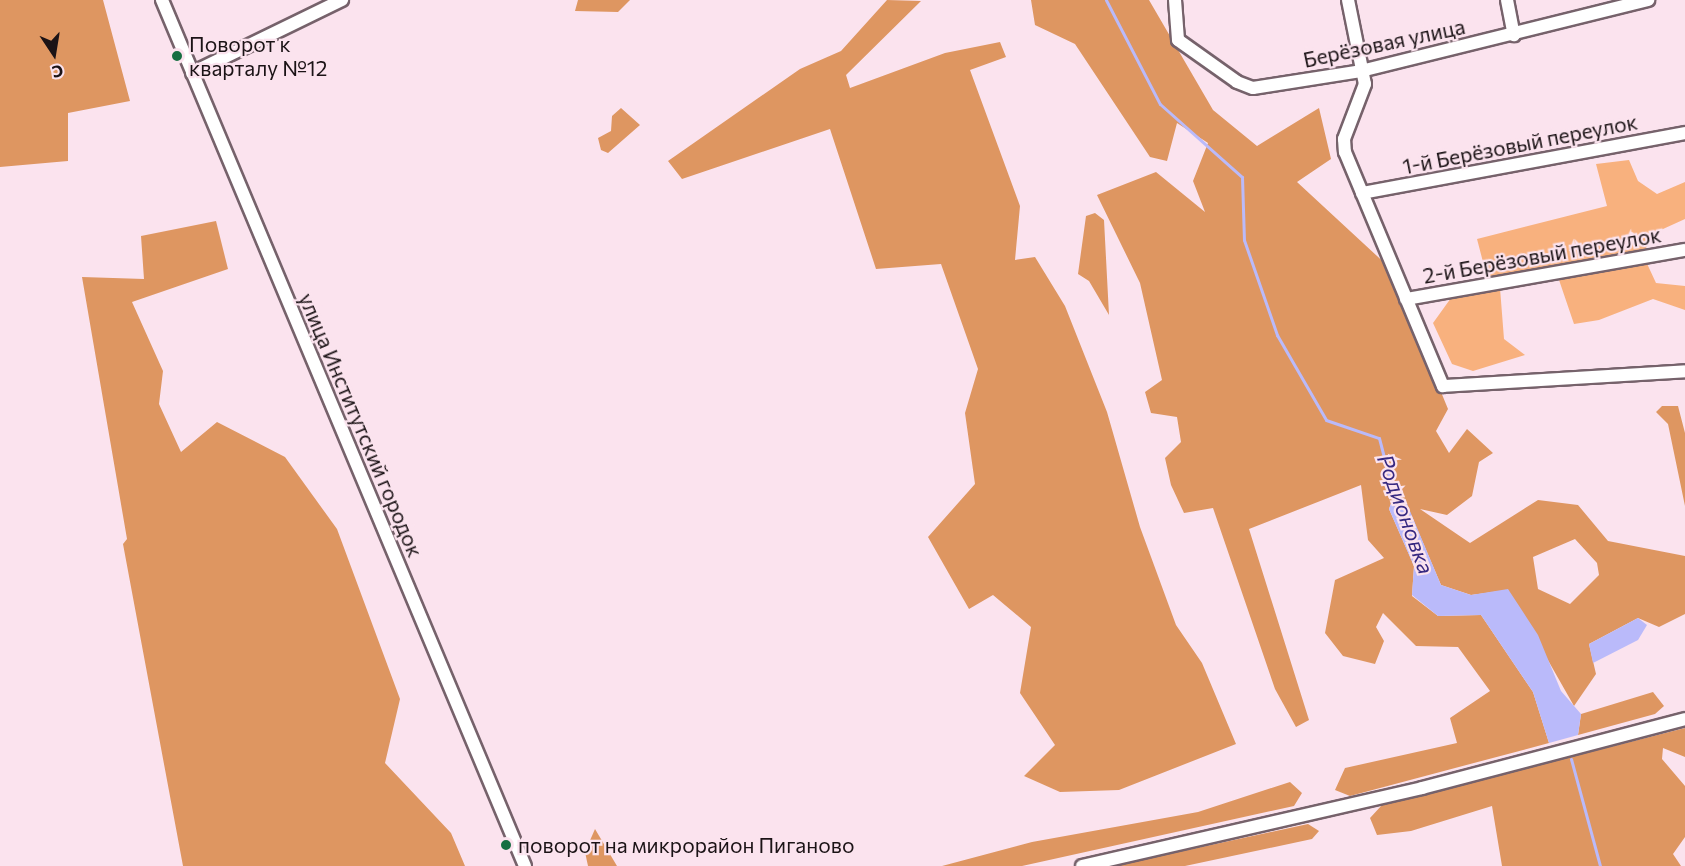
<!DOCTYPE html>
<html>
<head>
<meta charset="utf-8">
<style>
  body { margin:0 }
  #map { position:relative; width:1685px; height:866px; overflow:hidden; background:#fbe3ee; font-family:Commissioner,sans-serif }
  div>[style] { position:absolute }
  .green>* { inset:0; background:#f8b17e }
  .forest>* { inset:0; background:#de9661 }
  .water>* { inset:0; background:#babafa }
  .stream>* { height:3px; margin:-1.5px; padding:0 1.5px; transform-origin:1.5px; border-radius:1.5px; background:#babafa }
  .roads { filter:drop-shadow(2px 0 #76626b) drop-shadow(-2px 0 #76626b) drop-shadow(0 2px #76626b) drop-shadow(0 -2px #76626b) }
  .minor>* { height:12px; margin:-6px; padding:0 6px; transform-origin:6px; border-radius:6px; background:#fff }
  .dots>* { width:16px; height:16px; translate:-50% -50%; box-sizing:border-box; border:3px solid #fbe3ee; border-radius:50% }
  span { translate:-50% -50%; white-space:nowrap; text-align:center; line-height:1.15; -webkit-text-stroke:4.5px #fbe3ee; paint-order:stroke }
  .street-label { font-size:21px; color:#1b1316 }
  .poi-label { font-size:21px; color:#1b1316 }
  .left { translate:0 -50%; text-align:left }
  .water-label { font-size:22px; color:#372981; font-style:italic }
  .north { position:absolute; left:24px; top:24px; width:60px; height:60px; -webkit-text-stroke:4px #fbe3ee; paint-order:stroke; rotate:168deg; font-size:16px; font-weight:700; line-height:24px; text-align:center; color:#1b1316 }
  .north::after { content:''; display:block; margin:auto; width:21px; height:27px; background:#1b1316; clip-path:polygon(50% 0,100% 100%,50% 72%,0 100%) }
</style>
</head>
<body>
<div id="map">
  <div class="green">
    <div style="clip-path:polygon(1629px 160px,1638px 181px,1657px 194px,1685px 182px,1685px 219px,1652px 234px,1643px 255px,1656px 283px,1685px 286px,1685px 310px,1653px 299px,1599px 320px,1574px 324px,1558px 277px,1500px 288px,1504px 339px,1525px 355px,1473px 371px,1452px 364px,1433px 323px,1451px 298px,1489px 285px,1477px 239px,1607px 206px,1596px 164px)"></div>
  </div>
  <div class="forest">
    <div style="clip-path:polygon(0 0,103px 0,130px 101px,68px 113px,68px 161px,0 167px)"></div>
    <div style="clip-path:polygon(578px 0,630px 0,618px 12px,575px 11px)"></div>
    <div style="clip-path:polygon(887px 0,921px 1px,846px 75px,850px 88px,945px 53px,1000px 42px,1006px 57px,970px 70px,1020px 206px,1015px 260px,1035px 257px,1065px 306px,1107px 412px,1140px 527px,1176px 625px,1202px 663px,1236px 744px,1119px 790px,1060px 792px,1024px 776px,1055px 745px,1020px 693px,1031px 627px,993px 595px,969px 609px,928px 537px,975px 484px,965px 413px,978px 369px,941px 264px,876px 269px,830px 129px,682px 179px,668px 161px,800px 69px,841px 51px)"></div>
    <div style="clip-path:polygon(evenodd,1031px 0,1149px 0,1213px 110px,1257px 146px,1319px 108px,1331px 159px,1297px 182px,1390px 268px,1448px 409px,1436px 431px,1449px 453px,1467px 429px,1493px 453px,1479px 462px,1472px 496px,1447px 515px,1420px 509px,1470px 543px,1538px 500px,1578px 505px,1608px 541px,1685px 556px,1685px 614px,1659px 627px,1638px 618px,1589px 644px,1596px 674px,1574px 706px,1508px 590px,1471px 595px,1441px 585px,1407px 505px,1394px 495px,1389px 509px,1414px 566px,1412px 596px,1438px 616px,1481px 615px,1533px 692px,1549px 743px,1350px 796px,1335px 790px,1345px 768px,1457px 743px,1450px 718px,1490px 691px,1458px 647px,1416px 646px,1383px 613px,1376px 627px,1384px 641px,1375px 664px,1343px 656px,1325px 633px,1335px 580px,1384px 558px,1368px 540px,1361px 485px,1249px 529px,1309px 720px,1296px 727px,1275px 689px,1213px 508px,1184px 513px,1171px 485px,1165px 458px,1181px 442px,1177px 417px,1151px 413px,1145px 392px,1162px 380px,1140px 283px,1097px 195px,1156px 172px,1205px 212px,1193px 181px,1208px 143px,1177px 123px,1167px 161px,1150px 157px,1075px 44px,1035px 25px,1031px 0,1575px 539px,1597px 563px,1599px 575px,1570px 604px,1538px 589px,1533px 557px,1575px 539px)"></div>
    <div style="clip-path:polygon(621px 108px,640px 125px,608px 153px,601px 150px,598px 138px,611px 131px,612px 116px)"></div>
    <div style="clip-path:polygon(1095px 213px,1104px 220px,1109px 315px,1089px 281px,1078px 274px,1086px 216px)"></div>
    <div style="clip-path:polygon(216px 221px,228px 269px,132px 302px,163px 371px,159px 404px,181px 452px,217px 422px,285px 457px,337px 529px,400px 699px,385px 763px,451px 833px,465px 866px,183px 866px,123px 544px,127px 539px,82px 277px,144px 279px,141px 236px)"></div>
    <div style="clip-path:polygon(1662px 406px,1678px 406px,1685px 433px,1685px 506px,1668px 424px,1656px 412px)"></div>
    <div style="clip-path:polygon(1653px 692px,1664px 706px,1655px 714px,1578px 735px,1581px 714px)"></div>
    <div style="clip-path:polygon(1685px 728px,1685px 757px,1663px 748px,1662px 759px,1685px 786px,1685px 837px,1673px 854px,1681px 866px,1502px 866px,1492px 806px,1411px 831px,1377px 835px,1370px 818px,1382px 805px)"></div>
    <div style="clip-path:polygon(1290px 782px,1302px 793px,1294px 806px,1022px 866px,942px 866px,1032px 842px,1198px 812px)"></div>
    <div style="clip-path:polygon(1308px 824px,1319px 831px,1312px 839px,1185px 866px,1114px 866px)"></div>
    <div style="clip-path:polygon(595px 829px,617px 866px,588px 866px,585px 852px)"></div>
  </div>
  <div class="water">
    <div style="clip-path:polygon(1394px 495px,1407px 504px,1441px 585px,1471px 595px,1508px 589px,1538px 635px,1561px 691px,1581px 714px,1578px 735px,1549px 743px,1533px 692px,1481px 615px,1438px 616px,1412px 595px,1414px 566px,1389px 509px)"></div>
    <div style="clip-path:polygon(1638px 618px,1647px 625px,1638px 640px,1593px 663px,1589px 644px)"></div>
  </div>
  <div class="stream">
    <div style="left:1106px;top:0;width:117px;rotate:62.6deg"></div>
    <div style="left:1160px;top:104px;width:110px;rotate:41.7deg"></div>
    <div style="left:1242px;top:177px;width:63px;rotate:88.2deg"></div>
    <div style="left:1244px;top:240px;width:101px;rotate:70.8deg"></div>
    <div style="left:1277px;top:335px;width:98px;rotate:60deg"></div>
    <div style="left:1326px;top:420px;width:56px;rotate:18.8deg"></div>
    <div style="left:1379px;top:438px;width:60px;rotate:75.5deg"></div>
    <div style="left:1571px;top:759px;width:111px;rotate:74.8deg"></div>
  </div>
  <div class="roads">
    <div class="minor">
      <div style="left:162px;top:0;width:939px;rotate:67.26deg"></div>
      <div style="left:1175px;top:0;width:40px;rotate:85.7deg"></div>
      <div style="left:1178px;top:40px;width:72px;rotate:35.4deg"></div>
      <div style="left:1237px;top:82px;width:17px;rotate:21deg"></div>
      <div style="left:1253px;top:88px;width:109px;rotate:-8.9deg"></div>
      <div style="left:1361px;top:71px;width:296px;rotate:-13.9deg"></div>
      <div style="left:1348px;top:0;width:86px;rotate:78.6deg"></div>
      <div style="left:1365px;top:84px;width:59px;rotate:110.9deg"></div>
      <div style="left:1344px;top:139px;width:13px;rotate:86deg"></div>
      <div style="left:1345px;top:152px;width:254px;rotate:67.3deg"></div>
      <div style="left:1443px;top:386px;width:242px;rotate:-3.5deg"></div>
      <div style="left:1507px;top:0;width:36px;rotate:79deg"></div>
      <div style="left:192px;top:73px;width:167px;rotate:-26deg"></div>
      <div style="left:1362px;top:193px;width:329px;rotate:-10.5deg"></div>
      <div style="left:1406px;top:299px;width:283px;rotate:-10deg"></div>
      <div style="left:1082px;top:866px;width:349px;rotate:-12.9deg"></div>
      <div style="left:1422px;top:788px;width:272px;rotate:-14.7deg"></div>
    </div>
  </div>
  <div class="dots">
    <div style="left:177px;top:56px;background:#166f42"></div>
    <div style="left:506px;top:845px;background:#166f42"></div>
  </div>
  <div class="street-label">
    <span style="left:1384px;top:43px;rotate:-12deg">Берёзовая улица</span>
    <span style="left:1520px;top:144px;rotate:-11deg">1-й Берёзовый переулок</span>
    <span style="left:1542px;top:255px;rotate:-10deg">2-й Берёзовый переулок</span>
    <span style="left:361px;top:425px;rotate:67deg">улица Институтский городок</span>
  </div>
  <div class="poi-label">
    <span class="left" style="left:189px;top:56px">Поворот к<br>кварталу №12</span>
    <span class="left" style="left:518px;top:845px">поворот на микрорайон Пиганово</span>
  </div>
  <div class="water-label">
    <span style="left:1406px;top:514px;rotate:70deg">Родионовка</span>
  </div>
  <div class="north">С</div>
</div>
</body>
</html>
